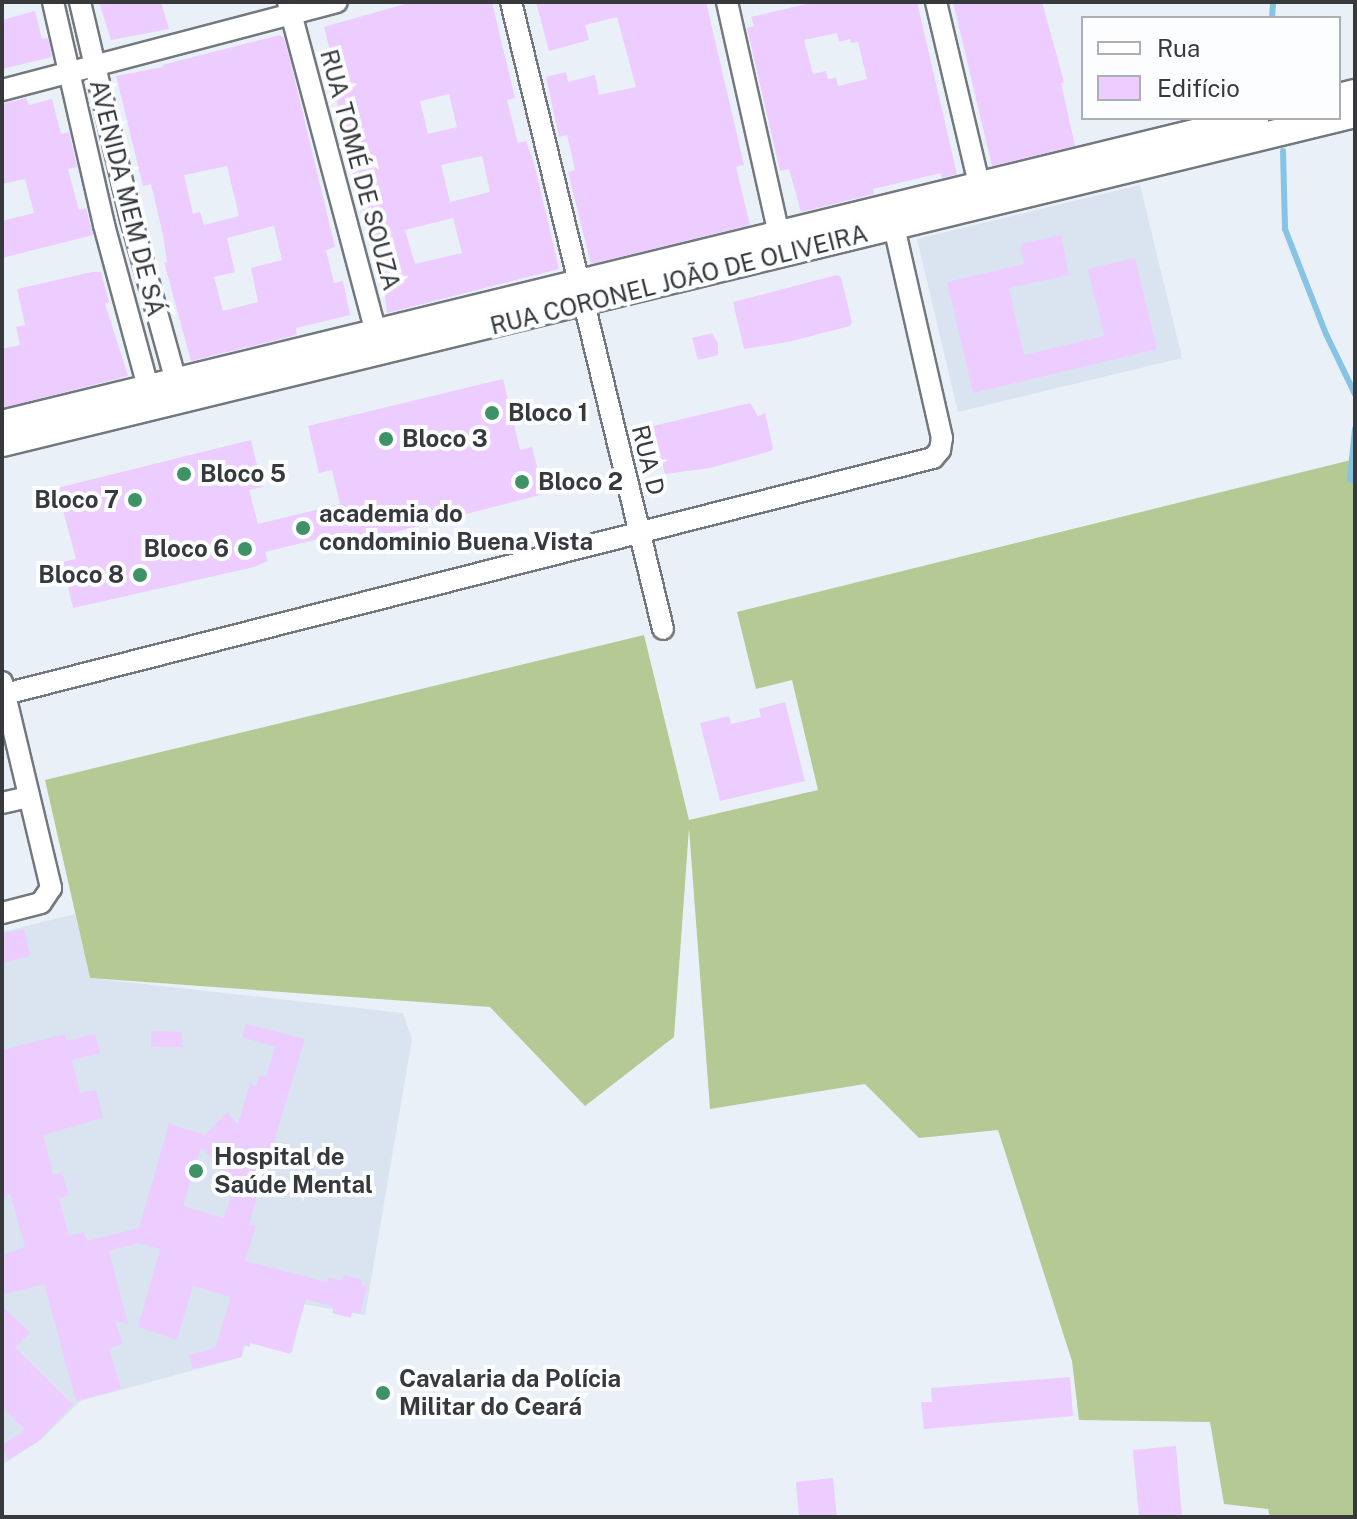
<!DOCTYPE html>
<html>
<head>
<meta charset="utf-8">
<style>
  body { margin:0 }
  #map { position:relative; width:1357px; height:1519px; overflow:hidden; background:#eaf0f7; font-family:"Public Sans",sans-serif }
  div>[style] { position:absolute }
  .built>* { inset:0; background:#d9e4f0 }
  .forest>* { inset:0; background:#b4c993 }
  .stream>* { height:6px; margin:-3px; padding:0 3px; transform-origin:3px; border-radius:3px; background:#87c3e3 }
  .building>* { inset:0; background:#edccff }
  .roads { filter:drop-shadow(2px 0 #72787e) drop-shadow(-2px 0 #72787e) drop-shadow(0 2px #72787e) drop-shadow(0 -2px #72787e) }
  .minor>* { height:20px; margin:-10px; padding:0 10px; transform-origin:10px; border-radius:10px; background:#fff }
  .tertiary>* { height:26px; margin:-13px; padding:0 13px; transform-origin:13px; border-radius:13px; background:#fff }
  .dots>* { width:22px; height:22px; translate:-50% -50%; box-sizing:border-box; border:4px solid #fbfdfe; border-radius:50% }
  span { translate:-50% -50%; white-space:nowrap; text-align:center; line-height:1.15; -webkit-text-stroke:8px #fbfdfe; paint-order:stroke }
  .street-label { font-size:24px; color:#37393c }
  .poi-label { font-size:24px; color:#37393c; font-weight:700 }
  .left { translate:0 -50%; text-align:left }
  .right { translate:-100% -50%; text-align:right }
  .frame { position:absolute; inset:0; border:4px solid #37393c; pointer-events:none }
  .legend { position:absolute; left:1081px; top:16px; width:260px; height:104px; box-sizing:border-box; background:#fbfdfe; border:2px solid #adafb0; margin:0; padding:10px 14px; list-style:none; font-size:24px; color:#37393c }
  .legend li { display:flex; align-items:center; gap:16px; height:40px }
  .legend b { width:40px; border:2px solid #adafb0 }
</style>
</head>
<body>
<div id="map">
  <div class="built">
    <div style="clip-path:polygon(1140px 185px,1182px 358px,958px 412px,917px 239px)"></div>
    <div style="clip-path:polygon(75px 914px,90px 978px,403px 1013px,412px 1039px,365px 1315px,304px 1304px,292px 1353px,247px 1340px,242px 1357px,80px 1401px,42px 1439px,2px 1465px,2px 932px)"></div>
  </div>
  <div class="forest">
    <div style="clip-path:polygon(1355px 459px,1355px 1517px,1270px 1517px,1268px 1509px,1224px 1504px,1210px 1422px,1079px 1420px,1072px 1361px,998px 1130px,919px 1138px,865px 1084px,710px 1109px,689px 828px,674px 1037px,585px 1106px,490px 1007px,90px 978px,45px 780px,644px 635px,689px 820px,818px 790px,792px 680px,756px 689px,737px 612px)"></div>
  </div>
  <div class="stream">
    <div style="left:1272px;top:18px;width:16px;rotate:-86deg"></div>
    <div style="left:1283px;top:151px;width:78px;rotate:88.5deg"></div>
    <div style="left:1285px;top:229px;width:113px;rotate:68.7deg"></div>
    <div style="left:1326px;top:334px;width:67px;rotate:64.2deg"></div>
    <div style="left:1355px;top:429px;width:50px;rotate:95.7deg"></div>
    <div style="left:1350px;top:479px;width:6px;rotate:31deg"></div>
  </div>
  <div class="building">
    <div style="clip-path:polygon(99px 2px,161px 2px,169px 29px,111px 40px)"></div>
    <div style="clip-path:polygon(evenodd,412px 2px,492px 2px,515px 98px,507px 100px,518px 143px,526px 141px,534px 163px,559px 269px,387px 313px,382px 272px,386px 271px,377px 236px,368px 238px,333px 86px,339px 85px,324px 27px,412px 2px,449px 94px,457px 127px,428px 134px,420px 101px,449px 94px,412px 2px,482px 156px,490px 192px,450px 202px,441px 165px,482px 156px,412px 2px,453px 218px,462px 253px,415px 264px,405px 230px,453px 218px)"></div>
    <div style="clip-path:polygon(536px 2px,706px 2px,744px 165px,736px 167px,750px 225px,591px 264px,568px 172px,575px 170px,571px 152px,567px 135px,559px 137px,546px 77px,566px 72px,568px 82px,595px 75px,599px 95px,636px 87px,617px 17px,585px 25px,589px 40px,549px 51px)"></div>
    <div style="clip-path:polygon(evenodd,814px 2px,917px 2px,957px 174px,942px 178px,941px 173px,873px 189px,874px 194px,801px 212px,789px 169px,780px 171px,747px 28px,754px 26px,751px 17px,814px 2px,837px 33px,839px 42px,850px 39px,851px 43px,858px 42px,867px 79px,838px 86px,836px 78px,828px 79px,826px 71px,813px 74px,804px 40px,837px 33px)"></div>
    <div style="clip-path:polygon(953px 2px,1042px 2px,1064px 82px,1061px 83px,1075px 146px,992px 166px)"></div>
    <div style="clip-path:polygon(35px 11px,42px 39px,48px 38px,52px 57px,2px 69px,2px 20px)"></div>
    <div style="clip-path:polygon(evenodd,280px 35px,284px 38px,290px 60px,335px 247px,326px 250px,334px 283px,343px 281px,350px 315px,296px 328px,297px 335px,191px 361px,164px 262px,167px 262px,163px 235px,151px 184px,143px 186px,116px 76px,163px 67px,162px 65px,280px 35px,227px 166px,239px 216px,204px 225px,200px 212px,193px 214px,184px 175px,227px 166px,280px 35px,274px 226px,282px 260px,251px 268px,258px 302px,223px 311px,214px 277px,235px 272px,227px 238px,274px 226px)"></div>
    <div style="clip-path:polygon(26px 98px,29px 105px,52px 99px,61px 134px,69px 132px,77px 167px,68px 169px,79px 210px,86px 208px,93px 235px,2px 258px,2px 221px,34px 213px,25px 179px,2px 184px,2px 104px)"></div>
    <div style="clip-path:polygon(1061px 235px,1069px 275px,1009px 288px,1024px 355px,1104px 336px,1088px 269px,1135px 258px,1157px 349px,973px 393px,947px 282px,1024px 264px,1020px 244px)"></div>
    <div style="clip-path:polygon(92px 272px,101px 272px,109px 302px,105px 304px,128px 376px,2px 408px,2px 349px,20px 345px,16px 327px,25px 325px,17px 289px)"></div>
    <div style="clip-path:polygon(837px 275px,841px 277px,852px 323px,850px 326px,788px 342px,744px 349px,733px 302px)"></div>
    <div style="clip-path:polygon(712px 333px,718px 343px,718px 355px,698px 360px,692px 338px)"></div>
    <div style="clip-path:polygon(503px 379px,520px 450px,532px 447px,544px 494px,364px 540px,349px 541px,347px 532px,265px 552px,268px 561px,254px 567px,73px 608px,62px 562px,76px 559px,57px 488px,251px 440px,262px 487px,249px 490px,258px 524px,340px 504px,332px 470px,319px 473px,308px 426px)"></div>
    <div style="clip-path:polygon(750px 403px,758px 416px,765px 413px,773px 448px,771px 451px,710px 468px,665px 474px,653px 426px)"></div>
    <div style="clip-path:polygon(785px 702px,805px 781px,720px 801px,700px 723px,729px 716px,731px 724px,761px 717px,759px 709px)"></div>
    <div style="clip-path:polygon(24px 929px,30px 956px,2px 963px,2px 934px)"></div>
    <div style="clip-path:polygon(evenodd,246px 1024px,305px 1039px,249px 1224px,256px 1226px,245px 1261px,327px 1282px,328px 1277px,342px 1281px,344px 1275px,362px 1280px,361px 1285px,367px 1287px,360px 1314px,352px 1312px,351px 1318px,332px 1313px,334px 1307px,306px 1299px,290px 1354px,250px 1343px,250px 1347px,244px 1345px,241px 1357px,193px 1369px,189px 1355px,215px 1348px,231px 1297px,193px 1286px,177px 1340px,138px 1327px,160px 1249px,139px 1243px,109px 1251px,128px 1324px,115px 1320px,123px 1344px,109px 1348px,121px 1389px,76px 1401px,44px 1284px,2px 1295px,2px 1255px,25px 1247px,10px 1193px,2px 1201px,2px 1050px,65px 1034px,67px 1041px,95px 1034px,100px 1053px,72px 1060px,80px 1093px,96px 1090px,103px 1118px,43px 1135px,53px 1175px,62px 1173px,69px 1195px,59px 1198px,69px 1236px,84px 1232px,87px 1241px,139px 1228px,169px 1124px,205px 1135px,227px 1112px,238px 1124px,250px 1084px,256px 1086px,259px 1075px,266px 1077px,275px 1047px,242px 1037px,246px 1024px,201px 1147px,235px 1183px,224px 1218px,183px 1206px,201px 1147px)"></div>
    <div style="clip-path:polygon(151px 1031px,182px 1032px,182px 1047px,151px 1047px)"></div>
    <div style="clip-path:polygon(2px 1306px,30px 1333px,15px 1347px,73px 1405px,37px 1442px,8px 1460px,2px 1445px,25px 1430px,2px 1407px)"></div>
    <div style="clip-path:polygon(1070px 1377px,1073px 1416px,924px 1429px,921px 1402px,932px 1402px,931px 1388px)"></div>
    <div style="clip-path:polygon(1176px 1446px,1182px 1517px,1139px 1517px,1133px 1450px)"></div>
    <div style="clip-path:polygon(833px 1478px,837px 1517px,799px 1517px,796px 1482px)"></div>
  </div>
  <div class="roads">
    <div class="minor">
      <div style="left:53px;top:2px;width:229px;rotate:77.1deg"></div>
      <div style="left:104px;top:225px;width:183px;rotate:74.8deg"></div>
      <div style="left:80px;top:2px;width:223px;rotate:76.8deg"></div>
      <div style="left:131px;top:219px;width:180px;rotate:74.5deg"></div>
      <div style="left:288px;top:2px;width:354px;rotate:75.1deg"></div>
      <div style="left:511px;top:2px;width:645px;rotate:76.37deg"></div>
      <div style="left:727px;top:2px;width:238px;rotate:77.4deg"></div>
      <div style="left:936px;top:2px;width:200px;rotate:76.7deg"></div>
      <div style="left:2px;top:90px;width:346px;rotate:-14.7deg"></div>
      <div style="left:2px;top:682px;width:212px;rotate:76.6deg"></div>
      <div style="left:51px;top:888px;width:18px;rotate:124deg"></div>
      <div style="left:41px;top:903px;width:40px;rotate:165.6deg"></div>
      <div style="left:5px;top:694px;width:958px;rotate:-14.27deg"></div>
      <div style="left:933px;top:458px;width:11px;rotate:-49deg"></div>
      <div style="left:940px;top:450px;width:12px;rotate:-81deg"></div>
      <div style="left:942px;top:438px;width:216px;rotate:-102.8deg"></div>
      <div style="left:2px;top:803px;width:28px;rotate:-13deg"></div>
    </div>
    <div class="tertiary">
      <div style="left:1339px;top:97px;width:16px;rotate:-14deg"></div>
      <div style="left:2px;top:424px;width:1290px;rotate:-13.72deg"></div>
      <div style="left:2px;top:443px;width:1392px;rotate:-13.67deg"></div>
    </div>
  </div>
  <div class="dots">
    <div style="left:492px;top:413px;background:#3e9265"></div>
    <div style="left:386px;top:439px;background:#3e9265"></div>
    <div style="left:184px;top:474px;background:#3e9265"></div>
    <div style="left:522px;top:482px;background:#3e9265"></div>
    <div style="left:135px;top:500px;background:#3e9265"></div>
    <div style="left:303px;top:528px;background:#3e9265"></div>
    <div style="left:245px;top:549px;background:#3e9265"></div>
    <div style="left:140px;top:575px;background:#3e9265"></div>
    <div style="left:196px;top:1171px;background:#3e9265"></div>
    <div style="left:383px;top:1393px;background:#3e9265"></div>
  </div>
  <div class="street-label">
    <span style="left:360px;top:170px;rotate:75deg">RUA TOMÉ DE SOUZA</span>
    <span style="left:127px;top:198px;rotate:76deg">AVENIDA MEM DE SÁ</span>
    <span style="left:679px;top:280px;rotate:-14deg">RUA CORONEL JOÃO DE OLIVEIRA</span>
    <span style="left:648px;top:460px;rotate:76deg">RUA D</span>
  </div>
  <div class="poi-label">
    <span class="left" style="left:508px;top:413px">Bloco 1</span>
    <span class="left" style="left:402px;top:439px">Bloco 3</span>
    <span class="left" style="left:200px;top:474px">Bloco 5</span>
    <span class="left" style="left:538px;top:482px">Bloco 2</span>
    <span class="right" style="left:119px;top:500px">Bloco 7</span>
    <span class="left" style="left:319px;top:528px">academia do<br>condominio Buena Vista</span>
    <span class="right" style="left:229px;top:549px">Bloco 6</span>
    <span class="right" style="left:124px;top:575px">Bloco 8</span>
    <span class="left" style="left:214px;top:1171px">Hospital de<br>Saúde Mental</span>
    <span class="left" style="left:399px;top:1393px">Cavalaria da Polícia<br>Militar do Ceará</span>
  </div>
  <div class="frame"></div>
  <ul class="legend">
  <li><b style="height:10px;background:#fff"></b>Rua</li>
  <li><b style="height:22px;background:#edccff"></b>Edifício</li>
  </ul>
</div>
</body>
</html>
